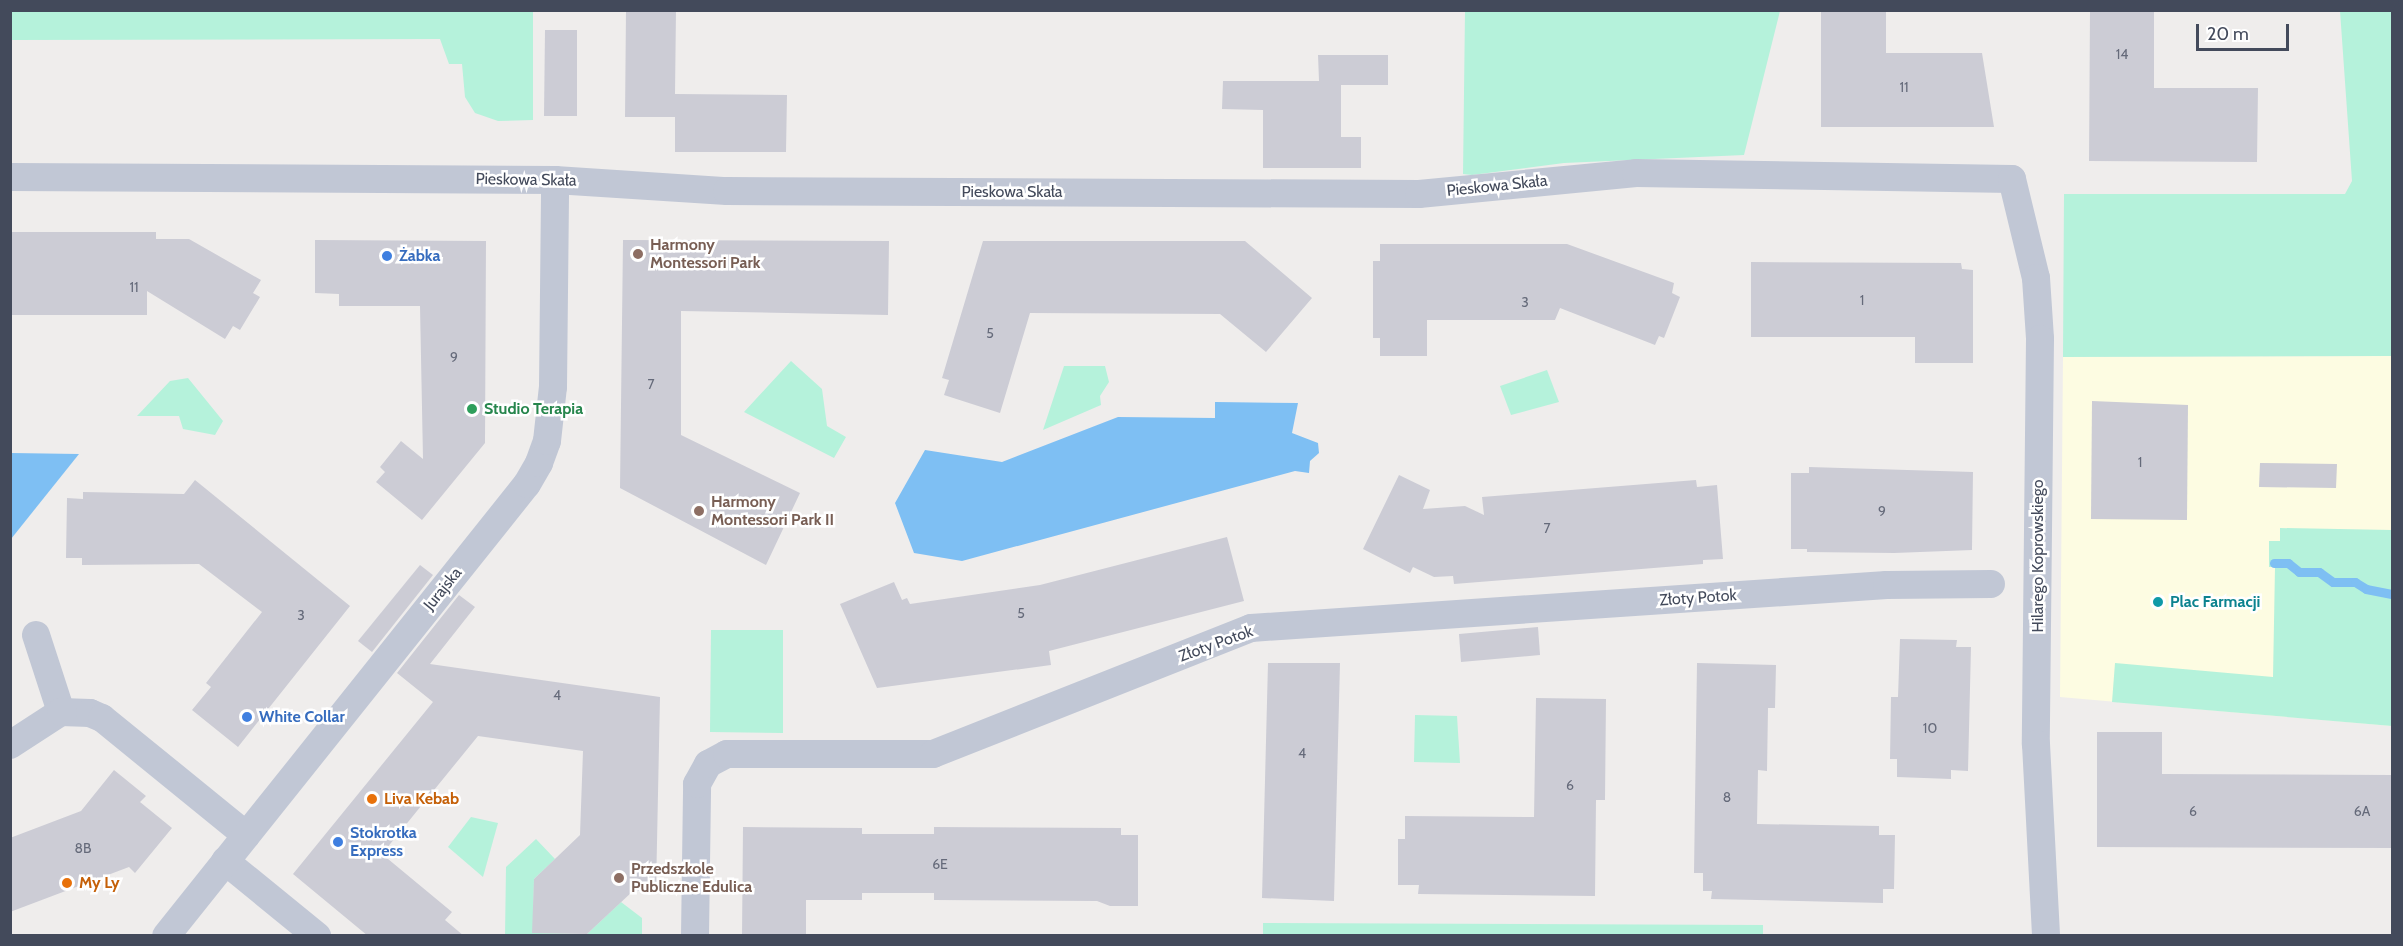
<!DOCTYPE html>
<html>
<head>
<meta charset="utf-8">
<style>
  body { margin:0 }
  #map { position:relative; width:2403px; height:946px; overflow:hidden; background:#efedec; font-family:Cabin,sans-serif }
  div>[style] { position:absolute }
  .commercial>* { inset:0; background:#fdfce2 }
  .green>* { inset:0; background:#b5f2db }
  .water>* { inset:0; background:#7ebff3 }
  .stream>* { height:9px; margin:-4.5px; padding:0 4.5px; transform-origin:4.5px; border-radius:4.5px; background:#7ebff3 }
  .building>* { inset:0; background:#ccccd5 }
  .street>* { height:28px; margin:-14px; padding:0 14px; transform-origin:14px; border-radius:14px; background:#c1c7d5 }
  .dots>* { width:16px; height:16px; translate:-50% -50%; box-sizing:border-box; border:3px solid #fff; border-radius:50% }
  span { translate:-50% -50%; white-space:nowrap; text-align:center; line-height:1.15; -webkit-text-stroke:5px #fff; paint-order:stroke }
  .number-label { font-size:14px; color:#656a7a }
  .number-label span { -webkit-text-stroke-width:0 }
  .street-label { font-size:16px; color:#434a5b }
  .education-label { font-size:16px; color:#785e54; font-weight:700 }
  .left { translate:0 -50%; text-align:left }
  .shop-label { font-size:16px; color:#366cbe; font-weight:700 }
  .leisure-label { font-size:16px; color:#27864d; font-weight:700 }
  .culture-label { font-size:16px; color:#0d838f; font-weight:700 }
  .food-label { font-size:16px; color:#c56008; font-weight:700 }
  .frame { position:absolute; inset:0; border:12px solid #434a5b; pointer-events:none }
  .scale { position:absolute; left:2196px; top:24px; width:93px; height:27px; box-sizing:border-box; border:3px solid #434a5b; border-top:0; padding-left:8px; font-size:18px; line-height:21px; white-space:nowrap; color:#434a5b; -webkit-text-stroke:4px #fff; paint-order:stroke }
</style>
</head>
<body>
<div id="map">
  <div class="commercial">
    <div style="clip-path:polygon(2392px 356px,2392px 726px,2060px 697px,2063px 357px)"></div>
  </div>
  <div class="green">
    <div style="clip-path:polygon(10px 11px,533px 11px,533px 120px,498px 121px,475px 113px,465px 97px,462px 64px,449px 64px,440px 39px,11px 40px)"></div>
    <div style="clip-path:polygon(1465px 11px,1780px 11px,1744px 155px,1564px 163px,1472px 175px,1463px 174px)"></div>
    <div style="clip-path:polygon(2340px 11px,2392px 11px,2392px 356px,2063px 357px,2064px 194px,2345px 194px,2352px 181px)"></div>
    <div style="clip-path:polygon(791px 361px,822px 389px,827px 426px,846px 437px,834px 458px,744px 412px)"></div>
    <div style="clip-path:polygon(1064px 366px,1105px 366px,1109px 382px,1100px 396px,1101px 405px,1043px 430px)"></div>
    <div style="clip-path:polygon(1547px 370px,1559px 402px,1511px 415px,1500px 386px)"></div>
    <div style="clip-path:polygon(188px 378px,223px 421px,215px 435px,183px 429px,179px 416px,137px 416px,170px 381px)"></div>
    <div style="clip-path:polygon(2280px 528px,2392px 530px,2392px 726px,2112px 702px,2115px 663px,2273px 677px,2275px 567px,2269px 567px,2269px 541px,2280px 541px)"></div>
    <div style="clip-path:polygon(711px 630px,783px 630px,783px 733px,710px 732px)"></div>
    <div style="clip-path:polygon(1415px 715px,1457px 716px,1460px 763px,1414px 762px)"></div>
    <div style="clip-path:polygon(471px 817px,498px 823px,483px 877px,448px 847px)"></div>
    <div style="clip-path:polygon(536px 839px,555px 859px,534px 879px,533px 933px,587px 934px,621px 902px,642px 918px,642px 935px,505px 936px,506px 867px)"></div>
    <div style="clip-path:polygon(1263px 923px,1763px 925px,1763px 935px,1263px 936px)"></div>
  </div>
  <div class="water">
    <div style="clip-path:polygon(1215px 402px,1298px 403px,1292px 433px,1318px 443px,1319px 453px,1310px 461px,1309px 473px,1295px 471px,962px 561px,914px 553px,895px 503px,925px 450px,1002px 462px,1118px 417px,1215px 418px)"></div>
    <div style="clip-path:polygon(11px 453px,79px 454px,11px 539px,10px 453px)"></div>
  </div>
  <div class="stream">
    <div style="left:2274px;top:563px;width:14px"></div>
    <div style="left:2288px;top:563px;width:14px;rotate:39deg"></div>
    <div style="left:2299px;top:572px;width:20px"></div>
    <div style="left:2319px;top:572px;width:17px;rotate:36deg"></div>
    <div style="left:2333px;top:582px;width:22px"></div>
    <div style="left:2355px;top:582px;width:13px;rotate:32deg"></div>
    <div style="left:2366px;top:589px;width:26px;rotate:11deg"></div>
  </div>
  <div class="building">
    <div style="clip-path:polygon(626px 10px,676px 10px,675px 94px,787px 95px,786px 152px,675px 152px,675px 117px,625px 117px)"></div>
    <div style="clip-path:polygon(1821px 10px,1886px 10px,1886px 53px,1982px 53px,1994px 127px,1821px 127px)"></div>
    <div style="clip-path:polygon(2090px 10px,2154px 10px,2154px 88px,2258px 88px,2257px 162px,2089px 161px)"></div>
    <div style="clip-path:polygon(545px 30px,577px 30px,577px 116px,544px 116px)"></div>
    <div style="clip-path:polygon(1318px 55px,1388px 55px,1388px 85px,1341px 85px,1341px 137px,1361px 137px,1361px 168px,1263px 168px,1263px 110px,1222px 109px,1223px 81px,1319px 81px)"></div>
    <div style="clip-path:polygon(10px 232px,156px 232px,156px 239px,189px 239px,261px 280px,253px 293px,260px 297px,240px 330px,233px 326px,225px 339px,147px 291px,147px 315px,12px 315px)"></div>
    <div style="clip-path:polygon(315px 240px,486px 241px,485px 443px,422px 520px,376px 482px,385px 472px,380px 467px,401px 441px,423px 459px,420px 306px,339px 306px,339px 294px,315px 293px)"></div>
    <div style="clip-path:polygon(623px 240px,889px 241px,888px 315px,681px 311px,681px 435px,800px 493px,766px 565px,620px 488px)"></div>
    <div style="clip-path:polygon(983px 241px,1245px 241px,1312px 298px,1266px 352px,1220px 314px,1030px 313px,1000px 413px,944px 395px,949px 380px,942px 378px)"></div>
    <div style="clip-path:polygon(1380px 244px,1567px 244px,1674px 283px,1672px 293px,1680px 297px,1664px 338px,1659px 336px,1655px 345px,1560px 308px,1555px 320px,1427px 320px,1427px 356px,1380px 356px,1380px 338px,1373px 338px,1373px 261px,1380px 261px)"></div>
    <div style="clip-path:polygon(1751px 262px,1961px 263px,1962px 269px,1973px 270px,1973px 363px,1915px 363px,1915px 337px,1751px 337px)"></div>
    <div style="clip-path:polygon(2092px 401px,2188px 405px,2187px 520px,2091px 519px)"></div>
    <div style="clip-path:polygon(2260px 463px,2337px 464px,2336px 488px,2259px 487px)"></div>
    <div style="clip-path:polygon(1809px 467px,1973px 472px,1972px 550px,1894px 553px,1807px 552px,1807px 549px,1791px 549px,1791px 473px,1809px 473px)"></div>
    <div style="clip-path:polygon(1399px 475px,1430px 490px,1423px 509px,1465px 506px,1484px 515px,1482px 497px,1696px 480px,1697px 487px,1717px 485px,1723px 559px,1703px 560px,1703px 564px,1454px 584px,1453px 576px,1434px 577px,1413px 567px,1410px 573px,1363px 549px)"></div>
    <div style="clip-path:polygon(195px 480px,350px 606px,238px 747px,192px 710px,211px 687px,206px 683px,262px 612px,199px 564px,82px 565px,82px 558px,66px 558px,67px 498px,83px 499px,83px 492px,184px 494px)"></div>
    <div style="clip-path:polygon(1227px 537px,1244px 601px,1049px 651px,1051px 665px,877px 688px,840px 604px,894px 582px,902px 600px,907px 598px,910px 604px,1040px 585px)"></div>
    <div style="clip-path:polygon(420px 565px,433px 575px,372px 652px,358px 641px)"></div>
    <div style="clip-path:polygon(459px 595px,475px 607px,430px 664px,660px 697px,656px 891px,633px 891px,587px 934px,532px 933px,534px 879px,580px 835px,583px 751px,478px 736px,382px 854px,452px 912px,445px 920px,464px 936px,368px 936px,293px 874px,433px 702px,397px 673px)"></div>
    <div style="clip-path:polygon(1538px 627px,1540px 655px,1461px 662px,1459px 634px)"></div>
    <div style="clip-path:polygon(1900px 639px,1957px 640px,1956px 647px,1971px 647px,1968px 771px,1951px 770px,1951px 779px,1897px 777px,1897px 759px,1890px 759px,1891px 697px,1898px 697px)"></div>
    <div style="clip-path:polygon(1268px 663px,1340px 663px,1334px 901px,1262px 898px)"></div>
    <div style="clip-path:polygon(1697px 663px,1776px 665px,1775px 708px,1768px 708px,1767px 771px,1758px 770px,1757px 824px,1879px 826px,1879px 835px,1895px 835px,1894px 889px,1883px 889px,1883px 903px,1711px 899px,1712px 891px,1703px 891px,1703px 873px,1694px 873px)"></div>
    <div style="clip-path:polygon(1536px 698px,1606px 699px,1605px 800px,1596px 800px,1595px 896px,1418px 894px,1419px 885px,1398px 885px,1398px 839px,1405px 839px,1405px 816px,1534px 817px)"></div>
    <div style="clip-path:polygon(2097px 732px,2162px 732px,2162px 774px,2392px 775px,2392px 848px,2097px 847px)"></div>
    <div style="clip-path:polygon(114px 770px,146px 796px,140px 802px,172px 828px,135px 873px,129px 867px,10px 912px,10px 838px,81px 811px)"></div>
    <div style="clip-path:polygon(743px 827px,862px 828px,862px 834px,934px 834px,934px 827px,1121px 828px,1121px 835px,1138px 835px,1138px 906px,1110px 906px,1097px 901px,934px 900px,934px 893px,862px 893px,862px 900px,806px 900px,806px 936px,742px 936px)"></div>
  </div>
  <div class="street">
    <div style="left:10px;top:177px;width:545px;rotate:0.32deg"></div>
    <div style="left:555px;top:180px;width:172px;rotate:3.7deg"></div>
    <div style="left:727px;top:191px;width:692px;rotate:0.25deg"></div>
    <div style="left:1419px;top:194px;width:218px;rotate:-5.5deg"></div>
    <div style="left:1636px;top:173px;width:376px;rotate:0.9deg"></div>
    <div style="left:2012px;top:179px;width:102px;rotate:76.4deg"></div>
    <div style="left:2036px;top:278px;width:61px;rotate:86.2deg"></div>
    <div style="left:2040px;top:339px;width:405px;rotate:90.6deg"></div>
    <div style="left:2036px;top:744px;width:192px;rotate:87deg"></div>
    <div style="left:36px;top:635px;width:81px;rotate:72deg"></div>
    <div style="left:10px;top:745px;width:61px;rotate:-32.9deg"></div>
    <div style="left:61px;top:712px;width:29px;rotate:2deg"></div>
    <div style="left:90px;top:713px;width:13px;rotate:23deg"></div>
    <div style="left:102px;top:718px;width:186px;rotate:39.1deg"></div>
    <div style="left:225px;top:861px;width:119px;rotate:39.2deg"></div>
    <div style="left:166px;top:936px;width:578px;rotate:-51.39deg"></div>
    <div style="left:527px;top:484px;width:24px;rotate:-60deg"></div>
    <div style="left:539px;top:463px;width:23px;rotate:-70deg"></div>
    <div style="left:547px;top:441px;width:54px;rotate:-83.7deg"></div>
    <div style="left:553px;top:387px;width:207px;rotate:-89.4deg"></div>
    <div style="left:695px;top:936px;width:152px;rotate:-89.2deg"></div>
    <div style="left:697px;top:784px;width:23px;rotate:-61deg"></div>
    <div style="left:708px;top:764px;width:21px;rotate:-28deg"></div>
    <div style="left:727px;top:754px;width:206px"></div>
    <div style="left:933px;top:754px;width:342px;rotate:-21.6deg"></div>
    <div style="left:1251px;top:628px;width:637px;rotate:-3.87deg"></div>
    <div style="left:1887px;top:585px;width:104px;rotate:-0.6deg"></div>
  </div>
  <div class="dots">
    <div style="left:638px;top:254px;background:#8d6e63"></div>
    <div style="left:387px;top:256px;background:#3f7fe0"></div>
    <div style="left:472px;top:409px;background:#2e9e5b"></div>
    <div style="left:699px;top:511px;background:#8d6e63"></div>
    <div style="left:2158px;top:602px;background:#0f9aa8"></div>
    <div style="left:247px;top:717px;background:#3f7fe0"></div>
    <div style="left:372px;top:799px;background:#e8710a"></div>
    <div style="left:338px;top:842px;background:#3f7fe0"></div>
    <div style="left:619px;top:878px;background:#8d6e63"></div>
    <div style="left:67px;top:883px;background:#e8710a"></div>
  </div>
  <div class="number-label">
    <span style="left:2122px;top:54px">14</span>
    <span style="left:1904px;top:87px">11</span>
    <span style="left:134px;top:287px">11</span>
    <span style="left:1862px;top:300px">1</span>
    <span style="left:1525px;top:302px">3</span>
    <span style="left:990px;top:333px">5</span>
    <span style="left:454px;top:357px">9</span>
    <span style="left:651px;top:384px">7</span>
    <span style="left:2140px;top:462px">1</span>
    <span style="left:1882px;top:511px">9</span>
    <span style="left:1547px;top:528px">7</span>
    <span style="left:1021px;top:613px">5</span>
    <span style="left:301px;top:615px">3</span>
    <span style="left:557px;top:695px">4</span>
    <span style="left:1930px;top:728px">10</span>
    <span style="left:1302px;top:753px">4</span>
    <span style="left:1570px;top:785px">6</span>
    <span style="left:1727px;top:797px">8</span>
    <span style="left:2193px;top:811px">6</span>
    <span style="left:2362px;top:811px">6A</span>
    <span style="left:83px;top:848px">8B</span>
    <span style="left:940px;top:864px">6E</span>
  </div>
  <div class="street-label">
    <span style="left:526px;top:180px;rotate:1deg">Pieskowa Skała</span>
    <span style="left:1497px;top:186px;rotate:-6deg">Pieskowa Skała</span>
    <span style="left:1012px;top:192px">Pieskowa Skała</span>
    <span style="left:2038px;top:556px;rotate:-90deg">Hilarego Koprowskiego</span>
    <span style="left:443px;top:589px;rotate:-51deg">Jurajska</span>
    <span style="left:1698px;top:598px;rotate:-4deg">Złoty Potok</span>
    <span style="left:1216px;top:644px;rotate:-20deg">Złoty Potok</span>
  </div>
  <div class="education-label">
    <span class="left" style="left:650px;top:254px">Harmony<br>Montessori Park</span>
    <span class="left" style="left:711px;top:511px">Harmony<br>Montessori Park II</span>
    <span class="left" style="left:631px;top:878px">Przedszkole<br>Publiczne Edulica</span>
  </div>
  <div class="shop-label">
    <span class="left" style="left:399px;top:256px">Żabka</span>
    <span class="left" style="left:259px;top:717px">White Collar</span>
    <span class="left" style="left:350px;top:842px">Stokrotka<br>Express</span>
  </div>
  <div class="leisure-label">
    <span class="left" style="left:484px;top:409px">Studio Terapia</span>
  </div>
  <div class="culture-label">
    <span class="left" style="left:2170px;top:602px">Plac Farmacji</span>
  </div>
  <div class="food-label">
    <span class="left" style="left:384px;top:799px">Liva Kebab</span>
    <span class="left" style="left:79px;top:883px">My Ly</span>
  </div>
  <div class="frame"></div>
  <div class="scale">20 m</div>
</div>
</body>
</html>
